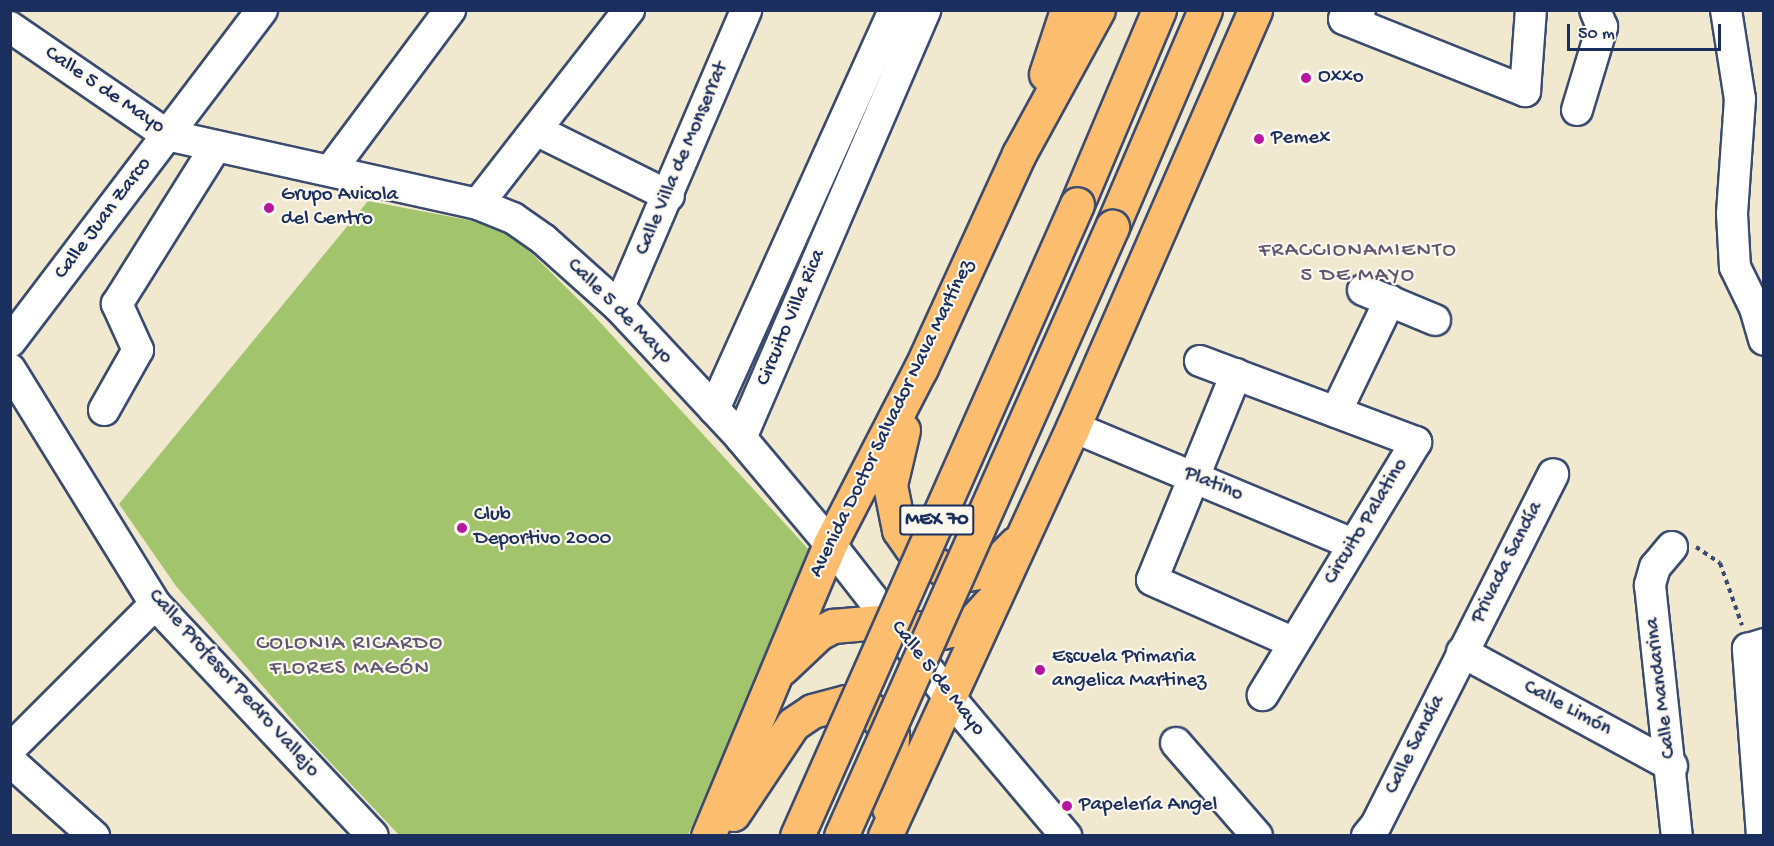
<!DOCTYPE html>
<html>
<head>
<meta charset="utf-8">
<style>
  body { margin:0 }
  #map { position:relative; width:1774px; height:846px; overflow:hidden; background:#f0e9cf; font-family:"Gochi Hand",sans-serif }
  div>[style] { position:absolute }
  .green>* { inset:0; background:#a1c46d }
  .path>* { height:4px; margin-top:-2px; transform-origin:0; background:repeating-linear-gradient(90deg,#3b4b6f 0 4.5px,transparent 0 9px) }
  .roads { filter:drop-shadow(2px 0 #3b4b6f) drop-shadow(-2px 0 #3b4b6f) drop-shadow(0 2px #3b4b6f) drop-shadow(0 -2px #3b4b6f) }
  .minor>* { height:30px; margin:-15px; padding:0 15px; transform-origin:15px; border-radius:15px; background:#fff }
  .major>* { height:33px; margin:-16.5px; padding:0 16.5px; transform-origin:16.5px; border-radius:16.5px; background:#fcbd6f }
  .highway>* { height:33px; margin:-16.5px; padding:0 16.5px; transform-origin:16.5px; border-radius:16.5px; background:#fcbd6f }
  .bridges { filter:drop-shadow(2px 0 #3b4b6f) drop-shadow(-2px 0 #3b4b6f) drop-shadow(0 2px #3b4b6f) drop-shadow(0 -2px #3b4b6f) }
  .highway-bridge>* { height:33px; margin:-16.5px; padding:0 16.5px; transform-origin:16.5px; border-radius:16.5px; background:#fcbd6f }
  .dots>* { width:16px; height:16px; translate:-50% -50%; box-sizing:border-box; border:3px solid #fbf7ec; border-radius:50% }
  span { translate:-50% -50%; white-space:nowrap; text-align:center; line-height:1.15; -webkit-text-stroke:4.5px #fbf7ec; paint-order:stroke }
  .shield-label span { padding:2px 4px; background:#fbf7ec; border:2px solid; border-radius:4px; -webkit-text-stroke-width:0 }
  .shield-label { font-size:20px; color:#1b2f5e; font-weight:700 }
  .poi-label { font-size:21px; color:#1b2f5e }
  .left { translate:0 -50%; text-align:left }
  .street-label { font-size:21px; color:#1b2f5e }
  .neighbourhood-label { font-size:22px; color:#605773; letter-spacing:1.5px }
  .frame { position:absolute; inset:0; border:12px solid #1b2f5e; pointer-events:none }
  .scale { position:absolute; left:1567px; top:24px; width:154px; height:27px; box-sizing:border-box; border:3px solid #1b2f5e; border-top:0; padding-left:8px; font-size:18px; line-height:21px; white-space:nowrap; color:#1b2f5e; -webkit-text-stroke:4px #fbf7ec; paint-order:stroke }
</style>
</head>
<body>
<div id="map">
  <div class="green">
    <div style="clip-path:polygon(368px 201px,505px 227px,586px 307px,811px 552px,688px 835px,399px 835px,312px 743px,176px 586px,119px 504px)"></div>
  </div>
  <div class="path">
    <div style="left:1696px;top:547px;width:29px;rotate:34deg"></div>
    <div style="left:1720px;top:563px;width:66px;rotate:70.5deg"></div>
  </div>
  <div class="roads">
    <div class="minor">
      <div style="left:1360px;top:10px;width:18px;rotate:151deg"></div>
      <div style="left:1344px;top:19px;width:195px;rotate:21.7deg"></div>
      <div style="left:1525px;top:91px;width:81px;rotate:-85.8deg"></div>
      <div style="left:1726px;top:10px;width:90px;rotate:81.1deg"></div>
      <div style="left:1740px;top:99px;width:115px;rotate:94deg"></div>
      <div style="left:1732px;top:214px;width:53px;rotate:86.8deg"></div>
      <div style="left:1735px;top:267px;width:46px;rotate:64deg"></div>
      <div style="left:1755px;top:308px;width:33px;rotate:74deg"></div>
      <div style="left:10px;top:27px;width:191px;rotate:34.5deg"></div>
      <div style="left:167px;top:135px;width:319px;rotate:12.5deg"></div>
      <div style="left:478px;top:204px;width:38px;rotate:22deg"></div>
      <div style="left:513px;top:218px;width:37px;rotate:35deg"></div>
      <div style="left:543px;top:239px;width:102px;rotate:41.8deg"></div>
      <div style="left:619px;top:307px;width:179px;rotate:47deg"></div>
      <div style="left:741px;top:438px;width:138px;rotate:50deg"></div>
      <div style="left:830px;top:544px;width:194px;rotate:52.1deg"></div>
      <div style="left:949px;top:697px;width:182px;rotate:49.9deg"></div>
      <div style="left:1577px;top:110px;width:87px;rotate:-73.2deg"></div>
      <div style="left:1602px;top:27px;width:18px;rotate:-112deg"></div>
      <div style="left:538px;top:131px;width:146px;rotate:26.4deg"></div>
      <div style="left:330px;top:171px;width:201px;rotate:-53.3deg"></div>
      <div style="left:478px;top:204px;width:246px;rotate:-52.1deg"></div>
      <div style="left:1363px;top:290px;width:78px;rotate:22.6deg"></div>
      <div style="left:619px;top:307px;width:323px;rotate:-66.8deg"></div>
      <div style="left:10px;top:342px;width:417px;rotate:-52.8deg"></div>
      <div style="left:1200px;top:361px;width:231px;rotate:20.6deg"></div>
      <div style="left:1416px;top:442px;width:296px;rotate:121.2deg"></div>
      <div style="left:10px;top:369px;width:276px;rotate:58.3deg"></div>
      <div style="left:155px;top:604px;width:318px;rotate:46.8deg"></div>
      <div style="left:1236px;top:374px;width:222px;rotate:112.2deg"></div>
      <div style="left:1152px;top:580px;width:155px;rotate:23.9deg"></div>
      <div style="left:714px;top:409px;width:438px;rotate:-65.7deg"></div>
      <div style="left:104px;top:410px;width:69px;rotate:-60.5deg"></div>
      <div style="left:138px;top:350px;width:51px;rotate:-114.5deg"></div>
      <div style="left:117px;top:304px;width:186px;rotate:-57.9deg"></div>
      <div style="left:1336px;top:412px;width:124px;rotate:-64.3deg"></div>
      <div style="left:1073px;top:427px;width:303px;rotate:22.7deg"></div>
      <div style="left:741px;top:438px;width:466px;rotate:-66.7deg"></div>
      <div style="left:1672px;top:547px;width:26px;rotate:130deg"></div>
      <div style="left:1655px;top:567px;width:19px;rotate:106deg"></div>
      <div style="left:1650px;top:585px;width:252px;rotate:83.9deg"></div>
      <div style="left:1462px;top:652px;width:239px;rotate:28.5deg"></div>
      <div style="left:1176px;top:743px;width:123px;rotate:48.9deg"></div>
      <div style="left:10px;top:749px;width:205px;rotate:-45deg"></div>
      <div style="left:10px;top:761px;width:113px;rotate:41.8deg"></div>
      <div style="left:1367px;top:836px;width:14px;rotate:-51deg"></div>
      <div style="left:1376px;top:825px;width:393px;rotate:-63.2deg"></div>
      <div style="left:1762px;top:836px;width:188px;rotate:-94.3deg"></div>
      <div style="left:1748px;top:649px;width:17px;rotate:-17deg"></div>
    </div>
    <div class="major">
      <div style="left:1046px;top:74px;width:67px;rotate:-71.8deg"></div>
      <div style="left:903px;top:430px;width:57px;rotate:103.3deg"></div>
      <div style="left:890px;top:485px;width:46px;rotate:78.7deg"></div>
      <div style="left:899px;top:530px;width:21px;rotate:55deg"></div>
      <div style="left:911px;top:547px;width:35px;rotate:35deg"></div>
      <div style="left:940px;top:567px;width:28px;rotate:15deg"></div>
      <div style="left:967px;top:574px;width:22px;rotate:-10deg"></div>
      <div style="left:989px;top:570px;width:37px;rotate:-45deg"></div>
      <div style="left:782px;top:668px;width:51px;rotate:-43.4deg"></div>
      <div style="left:819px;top:633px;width:16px;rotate:-27deg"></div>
      <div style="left:833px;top:626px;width:46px;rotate:-5deg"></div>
      <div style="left:879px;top:622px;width:63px;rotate:9.2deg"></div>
      <div style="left:941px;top:632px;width:29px;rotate:-12deg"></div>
      <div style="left:969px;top:626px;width:30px;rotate:-48deg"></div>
      <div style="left:733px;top:814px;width:108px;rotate:-56.3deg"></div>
      <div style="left:793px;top:724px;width:23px;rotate:-34deg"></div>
      <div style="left:812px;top:711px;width:35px;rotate:-15deg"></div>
      <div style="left:846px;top:702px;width:26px;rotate:18deg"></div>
      <div style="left:871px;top:710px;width:33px;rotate:50deg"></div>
      <div style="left:892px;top:735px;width:73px;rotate:92.4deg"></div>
      <div style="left:708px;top:836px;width:316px;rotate:-67.3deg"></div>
      <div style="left:830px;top:544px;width:198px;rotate:-62.7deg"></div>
      <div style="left:921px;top:368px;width:235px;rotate:-65.4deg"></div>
      <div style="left:1019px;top:154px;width:164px;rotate:-61.3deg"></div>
      <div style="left:885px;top:836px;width:450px;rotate:-65.3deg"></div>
      <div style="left:1073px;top:427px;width:455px;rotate:-66.4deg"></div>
    </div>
    <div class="highway">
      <div style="left:1077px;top:204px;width:211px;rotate:-67.1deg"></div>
      <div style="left:1112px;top:227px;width:236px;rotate:-66.8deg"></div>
    </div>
  </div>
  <div class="bridges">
    <div class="highway-bridge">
      <div style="left:797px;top:836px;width:691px;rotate:-66.1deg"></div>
      <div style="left:841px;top:836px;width:667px;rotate:-66.01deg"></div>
    </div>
  </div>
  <div class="dots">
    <div style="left:1306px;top:78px;background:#b5179e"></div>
    <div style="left:1259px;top:139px;background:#b5179e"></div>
    <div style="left:269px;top:208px;background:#b5179e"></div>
    <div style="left:462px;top:528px;background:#b5179e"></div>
    <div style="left:1040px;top:670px;background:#b5179e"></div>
    <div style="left:1067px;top:806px;background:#b5179e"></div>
  </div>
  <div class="shield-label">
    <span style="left:937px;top:520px">MEX 70</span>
  </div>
  <div class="poi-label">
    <span class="left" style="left:1318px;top:78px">Oxxo</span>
    <span class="left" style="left:1271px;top:139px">Pemex</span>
    <span class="left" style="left:281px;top:208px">Grupo Avicola<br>del Centro</span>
    <span class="left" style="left:474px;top:528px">Club<br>Deportivo 2000</span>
    <span class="left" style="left:1052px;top:670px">Escuela Primaria<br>angelica Martinez</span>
    <span class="left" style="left:1079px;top:806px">Papelería Angel</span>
  </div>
  <div class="street-label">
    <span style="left:104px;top:91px;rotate:34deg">Calle 5 de Mayo</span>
    <span style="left:683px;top:159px;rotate:-67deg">Calle Villa de Monserrat</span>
    <span style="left:104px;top:219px;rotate:-53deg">Calle Juan Zarco</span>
    <span style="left:619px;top:312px;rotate:45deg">Calle 5 de Mayo</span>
    <span style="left:792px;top:318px;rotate:-67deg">Circuito Villa Rica</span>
    <span style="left:893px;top:419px;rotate:-64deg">Avenida Doctor Salvador Nava Martínez</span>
    <span style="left:1213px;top:485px;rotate:22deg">Platino</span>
    <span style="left:1367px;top:522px;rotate:-59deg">Circuito Palatino</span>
    <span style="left:1508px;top:563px;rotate:-63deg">Privada Sandía</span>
    <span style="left:937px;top:679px;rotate:52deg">Calle 5 de Mayo</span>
    <span style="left:233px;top:684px;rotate:48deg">Calle Profesor Pedro Vallejo</span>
    <span style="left:1662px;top:688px;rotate:-97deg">Calle Mandarina</span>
    <span style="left:1567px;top:709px;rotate:28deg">Calle Limón</span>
    <span style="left:1416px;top:745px;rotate:-63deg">Calle Sandía</span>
  </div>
  <div class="neighbourhood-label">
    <span style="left:1358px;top:264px">FRACCIONAMIENTO<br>5 DE MAYO</span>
    <span style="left:350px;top:657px">COLONIA RICARDO<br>FLORES MAGÓN</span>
  </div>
  <div class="frame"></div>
  <div class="scale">50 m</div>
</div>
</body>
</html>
